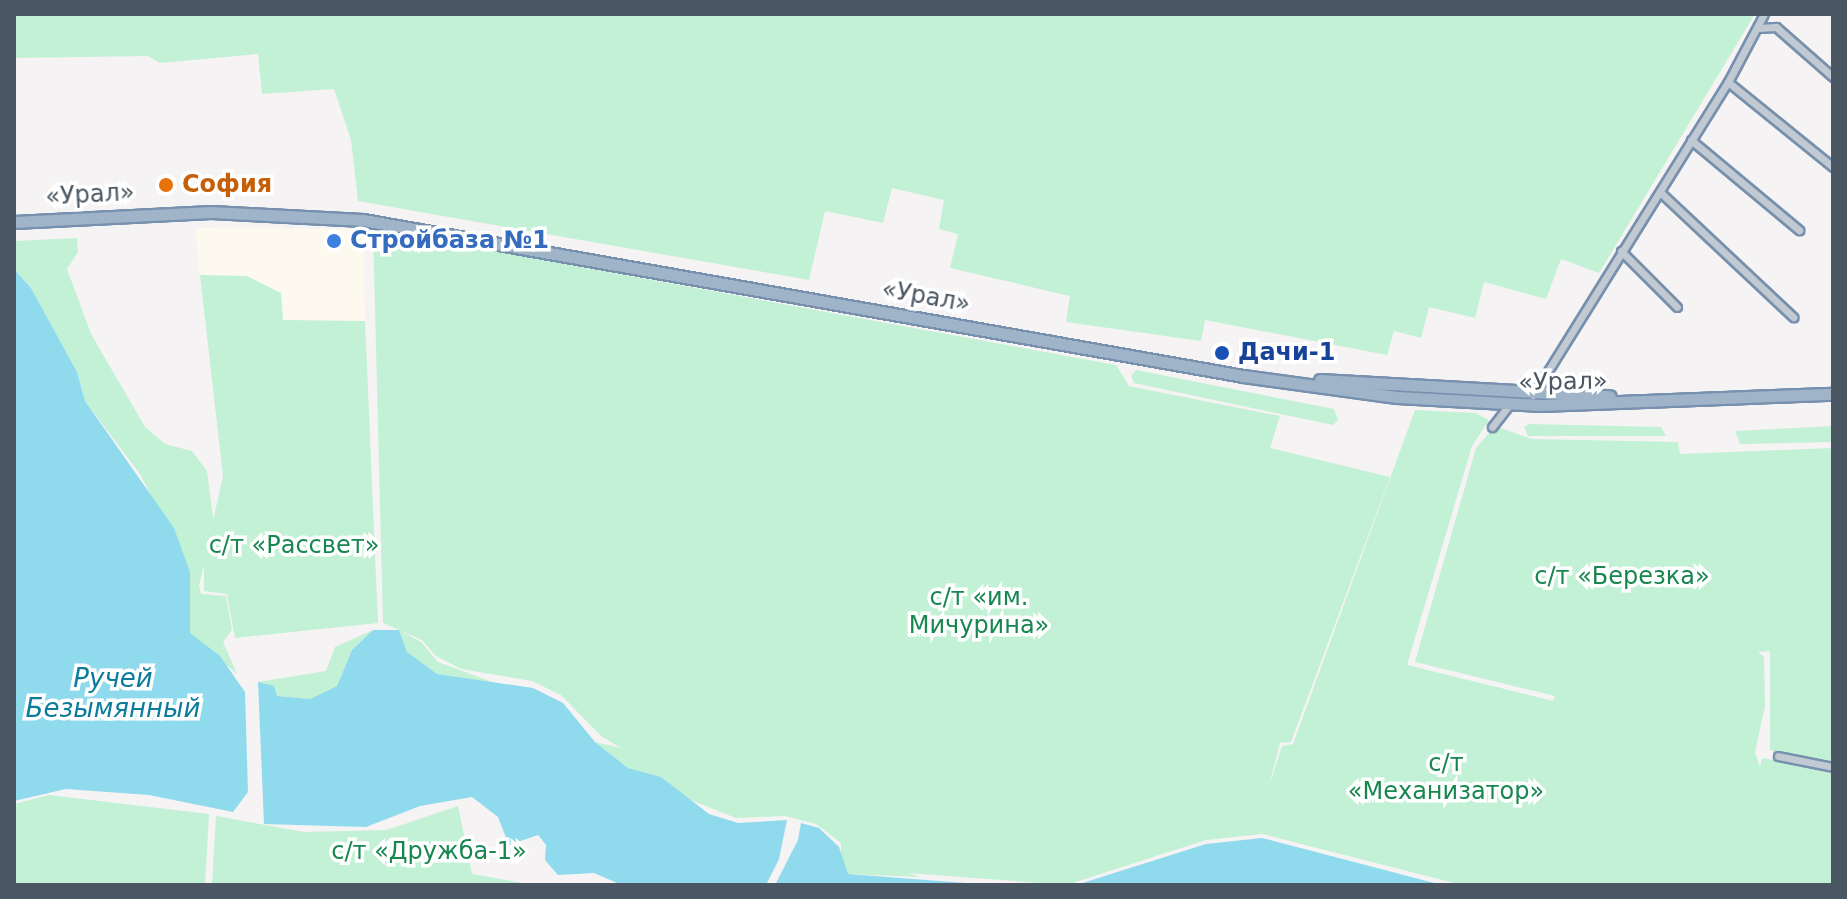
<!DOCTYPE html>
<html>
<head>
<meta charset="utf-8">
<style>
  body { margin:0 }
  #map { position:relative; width:1847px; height:899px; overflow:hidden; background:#f5f3f3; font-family:"DejaVu Sans",sans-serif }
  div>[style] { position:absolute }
  .commercial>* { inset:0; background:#fdf9ef }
  .green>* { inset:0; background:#c3f1d5 }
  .water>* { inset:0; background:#90daee }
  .roads { filter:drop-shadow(2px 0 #7690ad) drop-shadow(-2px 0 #7690ad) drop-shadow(0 2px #7690ad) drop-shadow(0 -2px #7690ad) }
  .minor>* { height:7px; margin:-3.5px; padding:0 3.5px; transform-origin:3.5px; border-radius:3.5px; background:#c1cad2 }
  .trunk>* { height:11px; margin:-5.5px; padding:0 5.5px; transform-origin:5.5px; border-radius:5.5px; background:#9fb4c9 }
  .dots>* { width:22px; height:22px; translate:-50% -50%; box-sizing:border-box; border:4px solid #fff; border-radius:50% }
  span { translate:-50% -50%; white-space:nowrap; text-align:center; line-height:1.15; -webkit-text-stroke:7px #fff; paint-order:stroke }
  .food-label { font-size:24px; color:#c56008; font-weight:700 }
  .left { translate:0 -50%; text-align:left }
  .street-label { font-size:24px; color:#4a5661 }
  .shop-label { font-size:24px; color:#366cbe; font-weight:700 }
  .transit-label { font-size:24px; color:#164399; font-weight:700 }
  .park-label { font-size:24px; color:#17864f }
  .water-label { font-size:26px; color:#0c7c9b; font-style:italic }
  .frame { position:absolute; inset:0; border:16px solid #4a5661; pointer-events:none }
</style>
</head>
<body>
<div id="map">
  <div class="commercial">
    <div style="clip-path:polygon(195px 228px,363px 229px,365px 321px,283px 320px,247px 276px,200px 275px)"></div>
  </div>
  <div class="green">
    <div style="clip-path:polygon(14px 14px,1755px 14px,1599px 273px,1561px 259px,1546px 299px,1484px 282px,1475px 318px,1429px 307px,1421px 338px,1394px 331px,1387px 355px,1205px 320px,1201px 341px,1066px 322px,1070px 296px,950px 268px,958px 234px,939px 229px,944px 200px,892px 188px,883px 223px,825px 211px,809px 280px,358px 201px,351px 140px,334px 89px,262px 94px,258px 54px,160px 63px,148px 56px,14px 58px)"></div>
    <div style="clip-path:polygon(373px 229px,1116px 365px,1129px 386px,1280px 416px,1270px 448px,1390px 477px,1291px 742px,1280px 743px,1269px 786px,1282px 746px,1293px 744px,1415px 410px,1475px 413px,1489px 420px,1472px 446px,1407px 665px,1553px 701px,1555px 696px,1415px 662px,1476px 448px,1495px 426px,1532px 439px,1678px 442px,1680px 454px,1833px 448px,1833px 765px,1770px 750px,1770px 651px,1758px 652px,1764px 657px,1765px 706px,1755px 752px,1760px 767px,1762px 758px,1833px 771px,1833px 885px,1462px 885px,1262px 834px,1206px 840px,1066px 885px,909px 873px,919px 877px,848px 874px,841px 866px,841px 843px,816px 824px,785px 816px,736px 818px,688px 799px,661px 777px,628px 768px,595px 742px,621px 748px,601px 736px,561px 695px,532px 681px,461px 669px,436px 656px,422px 640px,383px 623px)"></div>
    <div style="clip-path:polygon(77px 238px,78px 252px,67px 269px,91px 334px,145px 427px,165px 444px,192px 451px,207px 471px,214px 525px,199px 585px,201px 594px,226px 596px,232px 630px,223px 642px,237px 674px,189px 633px,190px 572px,140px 474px,85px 401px,77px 372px,31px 288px,14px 269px,14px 241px)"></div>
    <div style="clip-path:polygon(200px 275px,247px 276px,281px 293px,283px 320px,365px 321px,378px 623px,235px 638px,227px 594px,204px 591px,204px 562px,223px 476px)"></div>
    <div style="clip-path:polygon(1136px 370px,1334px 409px,1338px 420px,1333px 425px,1134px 383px,1131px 376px)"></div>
    <div style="clip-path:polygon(1529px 424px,1661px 427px,1666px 436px,1528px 436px,1524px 427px)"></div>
    <div style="clip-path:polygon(1833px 426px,1833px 442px,1740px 444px,1735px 431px)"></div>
    <div style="clip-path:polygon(373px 630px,352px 650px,337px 686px,310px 699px,277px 696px,274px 687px,258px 682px,326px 671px,335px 647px)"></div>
    <div style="clip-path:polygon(399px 630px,421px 642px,438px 662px,495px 683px,437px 674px,407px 652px)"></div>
    <div style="clip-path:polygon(49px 795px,209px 814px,205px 885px,14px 885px,14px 804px)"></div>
    <div style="clip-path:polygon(458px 806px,472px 874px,533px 885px,212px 885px,216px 816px,304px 832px,387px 830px)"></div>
  </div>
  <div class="water">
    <div style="clip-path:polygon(14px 269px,31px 288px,77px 372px,85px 401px,174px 528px,190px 572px,190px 633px,220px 656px,245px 692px,248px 792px,233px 812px,149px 795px,66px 789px,14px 801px)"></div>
    <div style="clip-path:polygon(373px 630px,399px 630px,407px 652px,437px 674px,533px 688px,563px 703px,595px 742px,628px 768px,661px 777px,709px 814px,738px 823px,787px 820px,779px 859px,766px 885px,622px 885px,594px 873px,558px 875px,545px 860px,546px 845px,538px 835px,509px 845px,498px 817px,472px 797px,420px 806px,366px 827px,264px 824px,258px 682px,274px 686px,277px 696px,310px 699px,337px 686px,352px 650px)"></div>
    <div style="clip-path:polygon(801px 823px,819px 828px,839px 847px,848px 874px,992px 885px,775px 885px,798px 840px)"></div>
    <div style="clip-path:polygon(1262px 838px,1442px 885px,1076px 885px,1206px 844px)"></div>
  </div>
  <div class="roads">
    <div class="minor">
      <div style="left:1758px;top:28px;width:18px;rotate:-3deg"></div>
      <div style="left:1776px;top:27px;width:76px;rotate:41.3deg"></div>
      <div style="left:1728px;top:82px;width:135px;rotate:39deg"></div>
      <div style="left:1691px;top:140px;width:141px;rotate:39.8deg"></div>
      <div style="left:1660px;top:192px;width:183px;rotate:43.2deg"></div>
      <div style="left:1621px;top:251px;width:79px;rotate:45deg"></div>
      <div style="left:1533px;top:395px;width:369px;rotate:-58.1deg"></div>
      <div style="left:1728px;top:82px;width:77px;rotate:-62.1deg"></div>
      <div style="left:1492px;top:427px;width:29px;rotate:-52deg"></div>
      <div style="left:1778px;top:756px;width:56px;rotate:11.3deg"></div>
    </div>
    <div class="trunk">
      <div style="left:14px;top:222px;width:197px;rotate:-2.9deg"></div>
      <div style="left:211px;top:212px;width:152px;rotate:3deg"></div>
      <div style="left:363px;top:220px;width:894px;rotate:10.05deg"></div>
      <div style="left:1243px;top:376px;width:155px;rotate:7.8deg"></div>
      <div style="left:1397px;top:397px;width:144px;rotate:3.2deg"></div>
      <div style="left:1541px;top:405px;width:292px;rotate:-2.2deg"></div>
      <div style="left:1320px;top:380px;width:290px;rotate:3.2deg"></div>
    </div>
  </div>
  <div class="dots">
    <div style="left:166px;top:185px;background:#e8710a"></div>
    <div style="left:334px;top:241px;background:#3f7fe0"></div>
    <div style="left:1222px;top:353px;background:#1a4fb4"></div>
  </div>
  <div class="food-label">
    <span class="left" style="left:182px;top:185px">София</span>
  </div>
  <div class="street-label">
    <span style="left:90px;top:195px;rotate:-3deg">«Урал»</span>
    <span style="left:926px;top:297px;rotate:10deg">«Урал»</span>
    <span style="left:1563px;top:382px;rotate:-1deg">«Урал»</span>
  </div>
  <div class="shop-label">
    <span class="left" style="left:350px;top:241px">Стройбаза №1</span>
  </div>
  <div class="transit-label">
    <span class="left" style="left:1238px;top:353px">Дачи-1</span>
  </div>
  <div class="park-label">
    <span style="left:294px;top:546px">с/т «Рассвет»</span>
    <span style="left:1622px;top:577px">с/т «Березка»</span>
    <span style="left:979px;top:612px">с/т «им.<br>Мичурина»</span>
    <span style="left:1446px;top:778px">с/т<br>«Механизатор»</span>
    <span style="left:429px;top:852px">с/т «Дружба-1»</span>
  </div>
  <div class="water-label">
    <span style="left:113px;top:694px">Ручей<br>Безымянный</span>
  </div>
  <div class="frame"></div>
</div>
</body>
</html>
